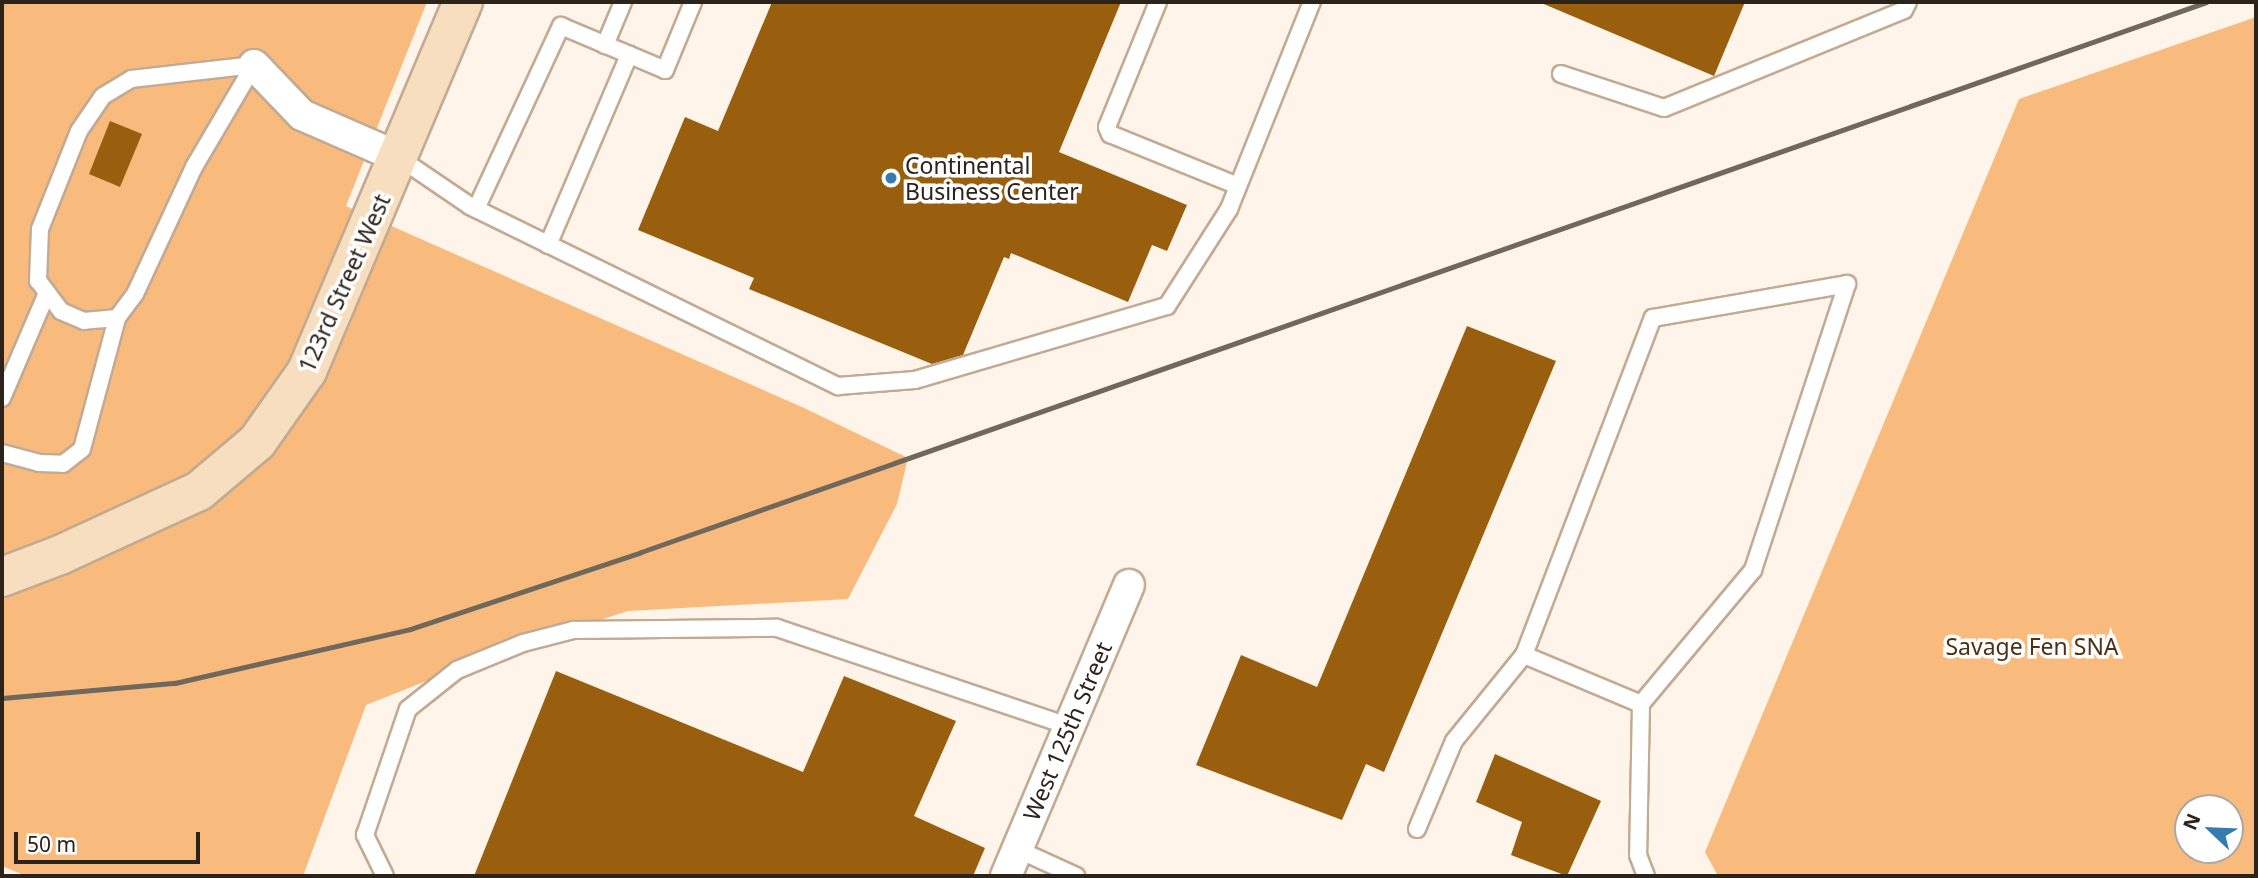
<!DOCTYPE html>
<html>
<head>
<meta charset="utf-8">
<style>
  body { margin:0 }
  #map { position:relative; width:2258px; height:878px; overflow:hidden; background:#fef4ea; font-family:"Noto Sans",sans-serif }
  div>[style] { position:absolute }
  .green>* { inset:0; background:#f9bb7d }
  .building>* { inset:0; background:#9a5e0f }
  .roads { filter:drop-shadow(2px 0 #c2aa93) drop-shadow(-2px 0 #c2aa93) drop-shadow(0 2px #c2aa93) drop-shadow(0 -2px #c2aa93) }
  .lane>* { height:16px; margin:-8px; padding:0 8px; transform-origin:8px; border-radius:8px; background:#fff }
  .street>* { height:30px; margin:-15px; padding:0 15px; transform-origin:15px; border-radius:15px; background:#fff }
  .secondary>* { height:38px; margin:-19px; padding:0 19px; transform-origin:19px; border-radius:19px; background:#f7debf }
  .rail>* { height:5px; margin:-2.5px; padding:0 2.5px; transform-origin:2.5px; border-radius:2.5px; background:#70675d }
  .dots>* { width:19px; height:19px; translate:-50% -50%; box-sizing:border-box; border:4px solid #fff; border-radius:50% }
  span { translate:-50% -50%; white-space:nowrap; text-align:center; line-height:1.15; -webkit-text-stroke:7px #fff; paint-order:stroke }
  .poi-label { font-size:23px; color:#2c231a }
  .left { translate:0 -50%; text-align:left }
  .street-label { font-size:23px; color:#2c231a }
  .park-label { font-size:23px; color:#4d3215 }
  .frame { position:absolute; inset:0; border:4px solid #2c231a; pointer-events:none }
  .north { position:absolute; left:2174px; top:794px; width:70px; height:70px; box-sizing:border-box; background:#fff; border:2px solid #aba7a3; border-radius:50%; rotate:293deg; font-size:19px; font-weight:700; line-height:28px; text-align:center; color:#2c231a }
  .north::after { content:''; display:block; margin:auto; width:24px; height:32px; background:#357bb0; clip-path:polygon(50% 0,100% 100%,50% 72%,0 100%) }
  .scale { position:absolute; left:14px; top:832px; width:186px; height:32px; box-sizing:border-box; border:4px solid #2c231a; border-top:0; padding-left:9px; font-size:21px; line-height:24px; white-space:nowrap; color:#2c231a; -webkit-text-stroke:5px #fff; paint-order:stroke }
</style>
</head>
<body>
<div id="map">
  <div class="green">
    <div style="clip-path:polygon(2px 2px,427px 2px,346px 206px,804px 408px,908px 458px,897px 504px,848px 599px,628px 611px,497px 653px,366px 705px,303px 876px,26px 876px,2px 866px)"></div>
    <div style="clip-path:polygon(evenodd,2256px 17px,2256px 876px,1718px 876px,1705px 852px,2019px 99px,2256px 17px,2188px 808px,2230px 808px,2230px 850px,2188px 850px,2188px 808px)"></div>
  </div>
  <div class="building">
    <div style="clip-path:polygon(772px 2px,1121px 2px,1059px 152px,1187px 205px,1167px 251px,1152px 245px,1128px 302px,1011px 253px,1009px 259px,1004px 257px,963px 355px,932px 364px,749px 289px,754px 278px,638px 230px,685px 117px,718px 131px)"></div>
    <div style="clip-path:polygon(1539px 2px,1745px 2px,1714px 76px)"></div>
    <div style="clip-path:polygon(110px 121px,142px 134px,120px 187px,89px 174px)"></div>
    <div style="clip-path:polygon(1467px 326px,1556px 361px,1384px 772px,1366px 764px,1342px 820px,1196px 765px,1241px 655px,1317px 687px)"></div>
    <div style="clip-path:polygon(556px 671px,803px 772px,844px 676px,956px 721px,914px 816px,985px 848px,973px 876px,474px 876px)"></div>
    <div style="clip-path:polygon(1495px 754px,1601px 801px,1567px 876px,1511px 855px,1522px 822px,1476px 802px)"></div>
  </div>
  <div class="roads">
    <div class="lane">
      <div style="left:1158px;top:2px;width:135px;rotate:112.2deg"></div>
      <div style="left:1107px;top:127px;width:8px;rotate:67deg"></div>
      <div style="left:1110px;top:134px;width:138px;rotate:22.1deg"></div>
      <div style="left:605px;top:45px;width:47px;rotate:-67.3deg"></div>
      <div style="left:254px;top:65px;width:118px;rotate:120.5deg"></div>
      <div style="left:194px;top:167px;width:140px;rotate:114.9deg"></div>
      <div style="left:135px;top:294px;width:30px;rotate:127deg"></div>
      <div style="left:117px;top:318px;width:33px;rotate:175deg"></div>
      <div style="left:84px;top:321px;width:25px;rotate:-157deg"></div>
      <div style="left:61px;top:311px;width:38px;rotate:-127deg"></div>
      <div style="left:38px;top:281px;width:52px;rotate:-87.8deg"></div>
      <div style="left:40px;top:229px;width:105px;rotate:-68.3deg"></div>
      <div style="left:79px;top:131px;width:42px;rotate:-55.6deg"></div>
      <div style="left:103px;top:96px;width:33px;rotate:-31deg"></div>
      <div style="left:131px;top:79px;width:124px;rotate:-6.5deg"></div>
      <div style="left:1561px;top:74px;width:108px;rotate:18.3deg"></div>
      <div style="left:1664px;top:108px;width:259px;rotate:-22.2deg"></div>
      <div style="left:1904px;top:10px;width:9px;rotate:-63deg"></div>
      <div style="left:398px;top:157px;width:87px;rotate:34.2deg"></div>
      <div style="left:470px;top:206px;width:410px;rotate:26.1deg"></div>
      <div style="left:838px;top:386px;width:77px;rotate:-4.5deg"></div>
      <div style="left:915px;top:380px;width:263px;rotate:-16.4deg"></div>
      <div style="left:1167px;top:306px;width:115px;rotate:-57.4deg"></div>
      <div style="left:1229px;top:209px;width:223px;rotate:-68.2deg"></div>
      <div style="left:476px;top:209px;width:202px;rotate:-65.1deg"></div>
      <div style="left:561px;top:26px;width:113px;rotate:22.9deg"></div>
      <div style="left:665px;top:70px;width:74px;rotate:-67.6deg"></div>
      <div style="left:548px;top:245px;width:207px;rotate:-66.9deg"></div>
      <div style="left:2px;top:398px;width:114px;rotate:-66.8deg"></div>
      <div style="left:2px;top:453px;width:38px;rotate:15deg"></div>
      <div style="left:39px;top:463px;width:24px;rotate:2deg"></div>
      <div style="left:63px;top:464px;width:24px;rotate:-38deg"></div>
      <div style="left:82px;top:449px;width:136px;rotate:-75deg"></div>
      <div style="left:1641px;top:704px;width:127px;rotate:-157.3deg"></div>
      <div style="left:1524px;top:655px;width:361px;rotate:-69.1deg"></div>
      <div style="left:1653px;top:318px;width:197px;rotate:-9.9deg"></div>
      <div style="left:1847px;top:284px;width:301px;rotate:108.2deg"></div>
      <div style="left:1753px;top:570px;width:175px;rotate:129.9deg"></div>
      <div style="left:1641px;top:704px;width:151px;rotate:91.1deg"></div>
      <div style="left:1638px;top:855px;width:22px;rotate:69deg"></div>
      <div style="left:1417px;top:829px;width:95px;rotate:-67.2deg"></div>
      <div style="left:1454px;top:741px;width:111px;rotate:-50.9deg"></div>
      <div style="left:1017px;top:849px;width:65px;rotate:24.6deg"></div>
      <div style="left:385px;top:876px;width:46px;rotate:-116deg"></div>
      <div style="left:365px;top:835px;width:133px;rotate:-71.2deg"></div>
      <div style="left:408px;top:709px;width:63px;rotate:-38.5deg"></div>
      <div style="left:457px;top:670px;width:71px;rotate:-22.2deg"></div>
      <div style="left:523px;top:643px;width:52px;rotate:-14.6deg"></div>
      <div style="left:573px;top:630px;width:204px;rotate:-0.6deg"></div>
      <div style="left:777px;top:628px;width:308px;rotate:18.6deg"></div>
    </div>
    <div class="street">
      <div style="left:254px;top:65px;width:69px;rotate:46.2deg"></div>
      <div style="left:302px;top:115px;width:105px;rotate:23.6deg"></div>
      <div style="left:1006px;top:876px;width:316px;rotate:-67.1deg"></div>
    </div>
    <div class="secondary">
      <div style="left:2px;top:577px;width:62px;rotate:-20.8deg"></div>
      <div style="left:60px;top:555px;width:153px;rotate:-24.7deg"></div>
      <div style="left:199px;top:491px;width:76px;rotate:-40.2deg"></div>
      <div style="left:257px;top:442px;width:87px;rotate:-54.8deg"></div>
      <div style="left:307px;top:371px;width:401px;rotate:-67.1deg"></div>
    </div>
  </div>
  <div class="rail">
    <div style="left:2px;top:698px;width:174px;rotate:-5deg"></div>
    <div style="left:175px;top:683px;width:241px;rotate:-12.9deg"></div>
    <div style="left:410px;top:629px;width:243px;rotate:-18.4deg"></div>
    <div style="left:641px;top:552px;width:1659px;rotate:-19.36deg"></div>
  </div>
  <div class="dots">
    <div style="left:891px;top:178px;background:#357bb0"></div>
  </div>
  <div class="poi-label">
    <span class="left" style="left:905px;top:178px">Continental<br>Business Center</span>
  </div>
  <div class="street-label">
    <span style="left:344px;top:283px;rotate:-66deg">123rd Street West</span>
    <span style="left:1067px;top:731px;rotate:-67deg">West 125th Street</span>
  </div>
  <div class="park-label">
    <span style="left:2032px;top:646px">Savage Fen SNA</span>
  </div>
  <div class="frame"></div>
  <div class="north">N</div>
  <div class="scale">50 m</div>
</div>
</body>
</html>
